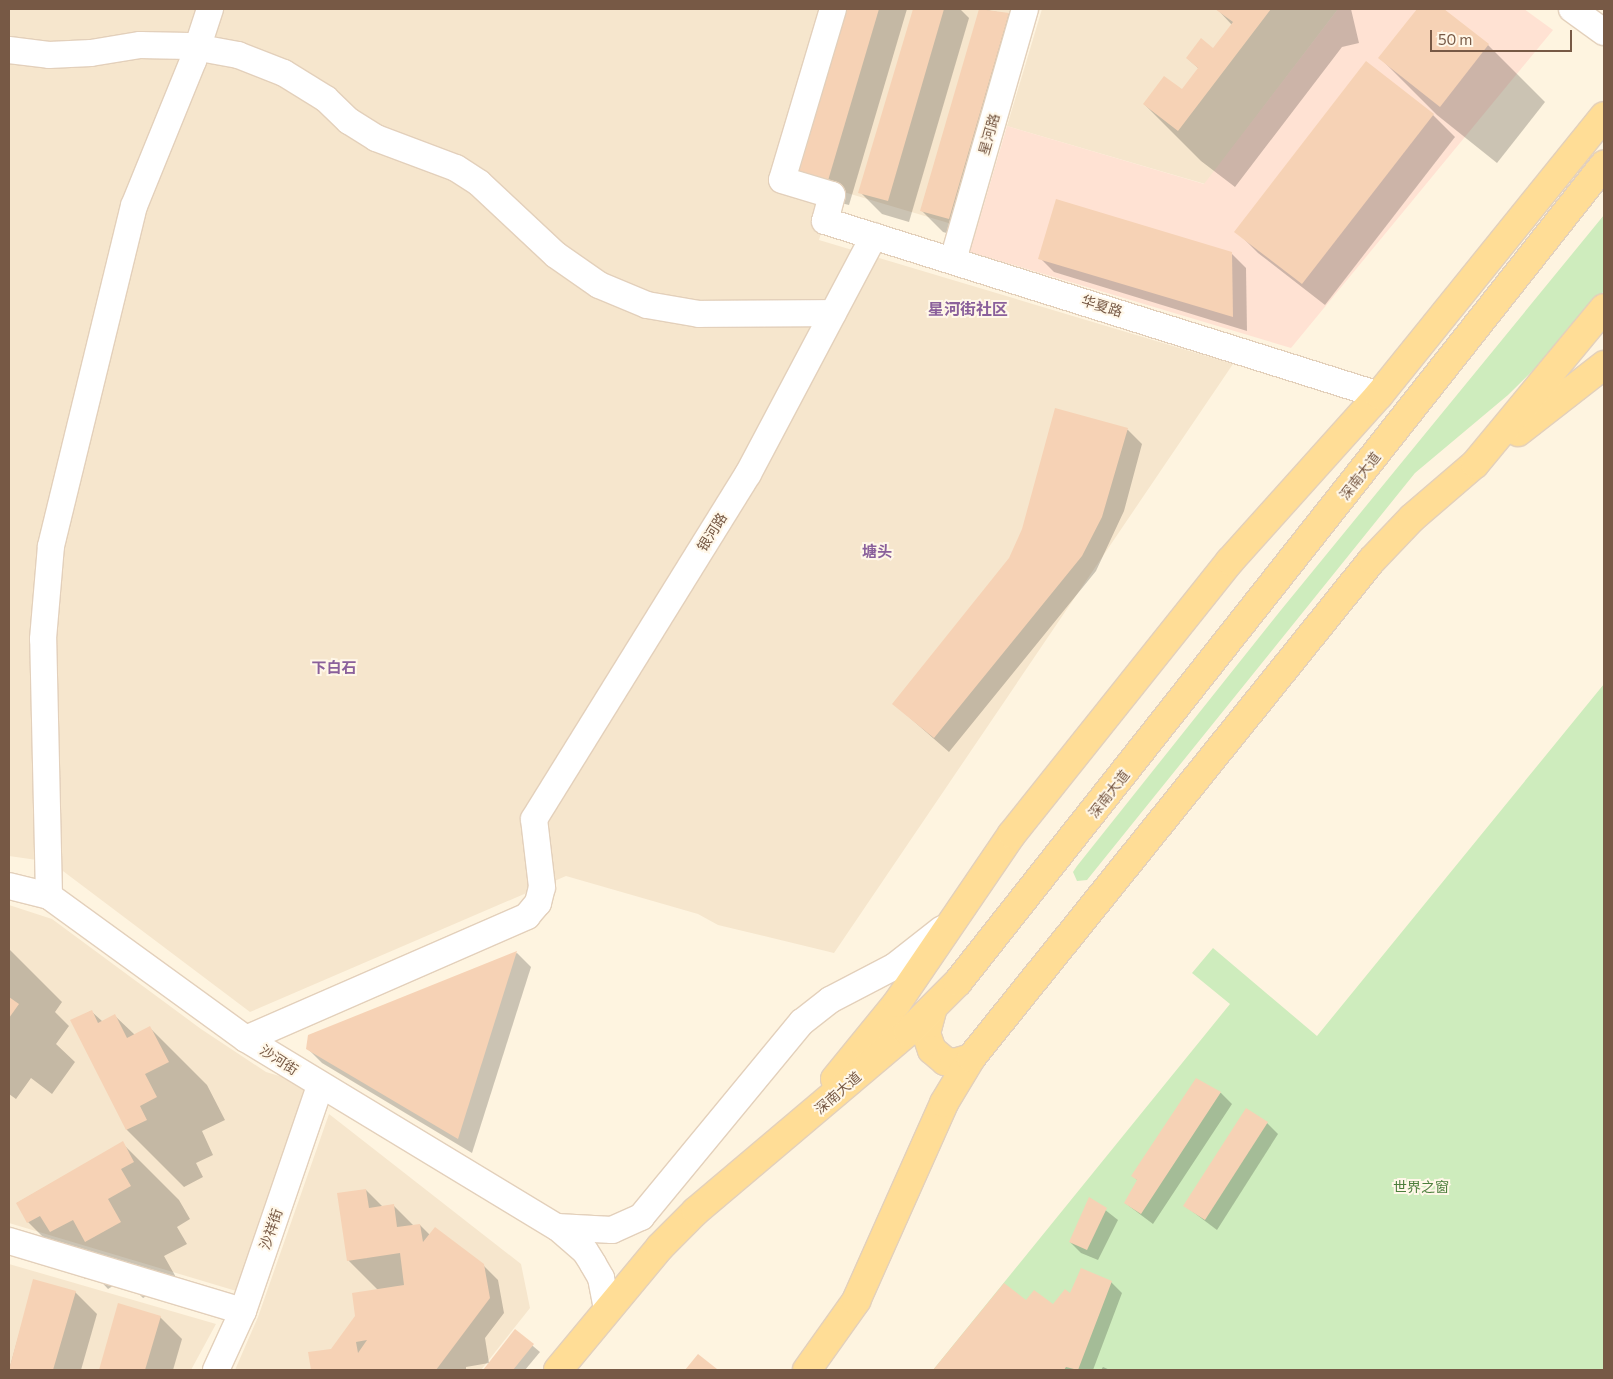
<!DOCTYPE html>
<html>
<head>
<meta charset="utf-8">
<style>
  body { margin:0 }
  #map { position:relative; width:1613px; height:1379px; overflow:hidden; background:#fef4e0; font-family:Commissioner,"Noto Sans SC",sans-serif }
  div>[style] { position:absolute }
  .residential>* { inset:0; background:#f6e6cd }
  .commercial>* { inset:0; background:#ffe2d3 }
  .green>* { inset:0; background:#ceecbd }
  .shadow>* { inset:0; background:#0003 }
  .building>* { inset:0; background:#f6d2b5 }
  .roads { filter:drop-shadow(1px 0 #e3d0bb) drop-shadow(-1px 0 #e3d0bb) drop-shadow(0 1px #e3d0bb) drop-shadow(0 -1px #e3d0bb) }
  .minor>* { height:26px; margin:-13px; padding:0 13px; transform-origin:13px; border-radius:13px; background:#fff }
  .major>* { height:28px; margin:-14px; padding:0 14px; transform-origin:14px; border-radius:14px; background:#ffdd96 }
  span { translate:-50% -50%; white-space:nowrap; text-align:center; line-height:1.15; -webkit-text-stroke:4px #fff7e8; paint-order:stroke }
  .street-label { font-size:14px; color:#775945 }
  .park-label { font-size:14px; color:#4c7e3c }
  .neighbourhood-label { font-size:15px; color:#8a609b; font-weight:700 }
  .quarter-label { font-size:16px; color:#8a609b; font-weight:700 }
  .frame { position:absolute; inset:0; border:10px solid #775945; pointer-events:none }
  .scale { position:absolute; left:1430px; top:30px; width:142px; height:22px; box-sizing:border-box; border:2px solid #775945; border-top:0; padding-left:6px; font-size:15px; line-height:18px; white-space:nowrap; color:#775945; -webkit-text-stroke:4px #fff7e8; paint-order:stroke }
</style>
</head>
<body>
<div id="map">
  <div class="residential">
    <div style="clip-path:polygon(9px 9px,833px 9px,782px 180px,832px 195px,819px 240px,1233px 364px,834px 953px,718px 925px,698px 914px,566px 876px,250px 1012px,51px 862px,9px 856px)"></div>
    <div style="clip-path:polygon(843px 9px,1016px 9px,952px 224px,793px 177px)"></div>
    <div style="clip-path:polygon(1042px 9px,1338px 9px,1205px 184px,1007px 126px)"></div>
    <div style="clip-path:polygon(9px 905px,52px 919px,201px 1029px,266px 1072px,306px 1084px,243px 1293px,9px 1223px)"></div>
    <div style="clip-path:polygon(329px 1114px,521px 1264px,530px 1308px,481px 1370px,235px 1370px,258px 1317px)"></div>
    <div style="clip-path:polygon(9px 1264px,216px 1324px,191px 1370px,9px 1370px)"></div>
  </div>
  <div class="commercial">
    <div style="clip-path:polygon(1338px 9px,1524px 9px,1553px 30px,1291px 348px,970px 252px,1007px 126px,1204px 184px)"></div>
  </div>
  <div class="green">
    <div style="clip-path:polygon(1604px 215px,1604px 291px,1571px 333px,1508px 395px,1415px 473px,1087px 880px,1077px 881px,1073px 872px,1077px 866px,1281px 610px)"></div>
    <div style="clip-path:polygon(1604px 684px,1604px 1370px,933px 1370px,1230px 1004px,1192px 973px,1213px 948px,1317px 1036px)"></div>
  </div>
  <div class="shadow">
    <div style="clip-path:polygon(849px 9px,907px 9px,849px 205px,821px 198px,800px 176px)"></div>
    <div style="clip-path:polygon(914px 9px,960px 9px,969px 18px,909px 222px,882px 214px,860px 192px)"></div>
    <div style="clip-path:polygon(980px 9px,1009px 14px,1031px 36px,971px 240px,943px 232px,921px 210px)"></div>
    <div style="clip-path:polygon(1217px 9px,1351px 9px,1359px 43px,1342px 47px,1235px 187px,1201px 161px,1144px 104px,1182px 91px,1199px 69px,1187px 58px,1213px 50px,1232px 25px)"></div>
    <div style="clip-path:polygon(1418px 9px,1442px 9px,1488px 45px,1545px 102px,1497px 163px,1437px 115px,1380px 58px)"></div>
    <div style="clip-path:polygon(1366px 63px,1433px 115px,1455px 137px,1325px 305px,1258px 253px,1236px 231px)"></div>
    <div style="clip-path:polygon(1231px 253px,1246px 268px,1247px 331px,1054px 272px,1040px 258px)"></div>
    <div style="clip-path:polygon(1056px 410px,1128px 430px,1142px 444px,1124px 511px,1096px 571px,949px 752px,894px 704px,1010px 559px,1024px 529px)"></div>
    <div style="clip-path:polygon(9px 949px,62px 1002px,55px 1012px,69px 1026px,56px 1044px,75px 1062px,52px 1094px,31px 1078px,16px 1099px,9px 1094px)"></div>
    <div style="clip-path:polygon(517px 953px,531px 967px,472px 1153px,322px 1063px,307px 1048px,310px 1036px)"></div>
    <div style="clip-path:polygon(91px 1011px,103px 1022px,115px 1016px,135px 1035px,150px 1028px,207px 1085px,225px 1120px,202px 1131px,213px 1155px,196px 1163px,203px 1177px,184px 1187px,127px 1130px,72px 1021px)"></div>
    <div style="clip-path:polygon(1197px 1080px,1221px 1093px,1232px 1104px,1153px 1224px,1125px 1203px,1138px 1181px,1133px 1176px)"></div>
    <div style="clip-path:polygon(1267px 1123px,1278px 1134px,1217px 1230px,1185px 1206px)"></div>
    <div style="clip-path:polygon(122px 1143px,179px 1200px,190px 1219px,177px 1227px,187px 1244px,164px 1256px,177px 1279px,143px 1298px,124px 1279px,108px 1289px,94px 1274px,85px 1279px,28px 1222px,17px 1203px)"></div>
    <div style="clip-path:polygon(366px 1190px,383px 1207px,393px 1205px,414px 1226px,420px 1225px,430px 1235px,483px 1265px,498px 1280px,504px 1313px,485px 1338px,489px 1363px,466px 1367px,466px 1370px,312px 1370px,310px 1353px,332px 1350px,378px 1290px,348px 1260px)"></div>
    <div style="clip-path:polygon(1090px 1198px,1118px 1220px,1098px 1260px,1081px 1253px,1070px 1242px)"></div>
    <div style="clip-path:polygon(34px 1281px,75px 1292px,97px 1314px,81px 1370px,9px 1370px)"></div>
    <div style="clip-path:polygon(1111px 1282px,1122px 1293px,1093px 1370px,934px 1370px,1004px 1284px,1026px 1302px,1053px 1305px,1070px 1295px)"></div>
    <div style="clip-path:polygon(119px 1305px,160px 1317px,182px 1339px,173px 1370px,100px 1370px)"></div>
    <div style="clip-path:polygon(515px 1331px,540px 1352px,525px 1370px,484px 1370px)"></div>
    <div style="clip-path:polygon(1103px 1367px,1110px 1370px,1101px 1370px)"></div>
  </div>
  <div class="building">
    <div style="clip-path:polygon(847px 9px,879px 9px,827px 184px,798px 176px)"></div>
    <div style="clip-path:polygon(913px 9px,944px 9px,888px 201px,858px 193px)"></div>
    <div style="clip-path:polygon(979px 9px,1009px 13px,949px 219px,920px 211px)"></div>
    <div style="clip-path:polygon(1215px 9px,1271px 9px,1178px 131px,1143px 104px,1164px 76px,1182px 89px,1198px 68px,1186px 58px,1201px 38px,1213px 48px,1233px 22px)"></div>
    <div style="clip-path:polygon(1417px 9px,1444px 9px,1489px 44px,1440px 107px,1378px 58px)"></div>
    <div style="clip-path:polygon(1366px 61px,1434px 114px,1302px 284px,1234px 232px)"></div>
    <div style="clip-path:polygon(1056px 199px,1232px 252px,1233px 317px,1038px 259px)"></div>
    <div style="clip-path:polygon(1055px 408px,1128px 428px,1102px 517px,1082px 556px,934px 738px,892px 704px,1009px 558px,1022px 529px)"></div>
    <div style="clip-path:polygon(517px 951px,458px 1139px,306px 1049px,308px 1035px)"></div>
    <div style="clip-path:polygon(9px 997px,19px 1004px,9px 1018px)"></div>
    <div style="clip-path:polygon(92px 1010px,98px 1023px,115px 1014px,127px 1038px,150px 1026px,169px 1062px,145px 1074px,157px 1097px,140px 1106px,147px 1120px,126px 1130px,70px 1020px)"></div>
    <div style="clip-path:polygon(1196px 1078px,1221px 1092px,1141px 1214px,1124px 1203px,1137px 1180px,1131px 1176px)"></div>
    <div style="clip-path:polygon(1246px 1108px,1268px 1122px,1205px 1220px,1183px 1206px)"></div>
    <div style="clip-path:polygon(123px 1141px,134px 1162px,121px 1169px,131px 1186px,108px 1199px,121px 1222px,85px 1242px,73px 1220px,50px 1232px,40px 1216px,27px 1223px,16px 1203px)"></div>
    <div style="clip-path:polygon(evenodd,366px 1189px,369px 1208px,394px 1204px,397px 1227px,420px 1224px,423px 1242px,435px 1227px,484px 1264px,490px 1298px,436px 1370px,311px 1370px,308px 1352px,331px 1349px,355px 1316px,352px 1293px,404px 1285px,400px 1253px,347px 1261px,337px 1193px,366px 1189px,367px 1340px,358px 1353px,356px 1342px,367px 1340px)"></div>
    <div style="clip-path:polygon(1089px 1197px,1107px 1208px,1087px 1250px,1069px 1242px)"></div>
    <div style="clip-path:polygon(1081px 1268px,1112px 1281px,1078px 1370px,1066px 1367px,1064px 1370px,933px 1370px,1004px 1283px,1026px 1300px,1034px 1290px,1053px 1304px,1065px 1289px,1070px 1293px)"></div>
    <div style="clip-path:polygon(33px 1279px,76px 1291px,53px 1370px,9px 1370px)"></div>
    <div style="clip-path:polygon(118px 1303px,161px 1316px,145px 1370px,99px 1370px)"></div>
    <div style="clip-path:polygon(515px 1329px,534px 1344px,513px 1370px,483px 1370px)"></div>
    <div style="clip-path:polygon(698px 1354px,717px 1369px,716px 1370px,685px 1370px)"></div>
  </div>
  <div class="roads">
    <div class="minor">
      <div style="left:833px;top:9px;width:178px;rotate:106.6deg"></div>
      <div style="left:782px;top:180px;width:52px;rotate:16.7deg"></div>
      <div style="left:832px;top:195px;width:27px;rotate:105deg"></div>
      <div style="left:825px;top:221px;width:581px;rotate:17.44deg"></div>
      <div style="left:1572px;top:9px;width:39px;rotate:36deg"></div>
      <div style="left:9px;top:50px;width:40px;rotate:7.1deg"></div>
      <div style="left:49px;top:55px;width:42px;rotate:-2.7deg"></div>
      <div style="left:91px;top:53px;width:50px;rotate:-9.3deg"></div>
      <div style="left:140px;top:45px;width:49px;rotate:1.2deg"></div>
      <div style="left:189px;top:46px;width:50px;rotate:10.4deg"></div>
      <div style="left:238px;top:55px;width:49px;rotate:21.4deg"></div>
      <div style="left:284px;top:73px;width:49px;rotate:31.8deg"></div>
      <div style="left:326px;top:99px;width:32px;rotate:44deg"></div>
      <div style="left:349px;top:121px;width:32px;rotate:32deg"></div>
      <div style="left:376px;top:138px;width:85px;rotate:20.6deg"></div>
      <div style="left:456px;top:168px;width:27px;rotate:33deg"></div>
      <div style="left:479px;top:183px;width:105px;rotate:43.1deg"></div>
      <div style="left:556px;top:255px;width:52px;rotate:34.9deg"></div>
      <div style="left:599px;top:285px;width:52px;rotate:22.6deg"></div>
      <div style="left:647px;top:305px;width:53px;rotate:9.8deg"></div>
      <div style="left:699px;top:314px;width:134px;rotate:-0.4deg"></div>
      <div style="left:953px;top:260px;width:261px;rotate:-74deg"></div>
      <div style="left:9px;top:886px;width:41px;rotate:14deg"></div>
      <div style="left:49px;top:896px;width:243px;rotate:36deg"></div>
      <div style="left:246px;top:1039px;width:363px;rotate:31.2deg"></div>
      <div style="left:557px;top:1227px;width:37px;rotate:41deg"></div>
      <div style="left:585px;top:1251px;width:15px;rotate:58deg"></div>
      <div style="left:593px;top:1264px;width:16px;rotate:60deg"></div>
      <div style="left:601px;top:1278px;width:31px;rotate:79deg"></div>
      <div style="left:49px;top:896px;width:257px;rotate:-91.3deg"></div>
      <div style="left:43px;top:639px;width:93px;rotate:-85.1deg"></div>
      <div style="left:51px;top:546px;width:350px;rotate:-76.3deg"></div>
      <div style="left:134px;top:206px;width:157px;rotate:-67.9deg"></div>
      <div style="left:193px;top:61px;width:55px;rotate:-71.9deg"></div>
      <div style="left:246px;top:1039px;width:307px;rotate:-23.6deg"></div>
      <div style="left:527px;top:916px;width:17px;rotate:-50deg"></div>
      <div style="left:538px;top:903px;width:16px;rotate:-76deg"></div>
      <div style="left:542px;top:887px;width:68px;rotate:-96.7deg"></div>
      <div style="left:534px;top:819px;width:406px;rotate:-58.2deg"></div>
      <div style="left:748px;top:474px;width:269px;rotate:-62.1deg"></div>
      <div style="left:557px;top:1227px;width:55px;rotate:3.1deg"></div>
      <div style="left:612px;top:1230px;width:32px;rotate:-24deg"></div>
      <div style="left:641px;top:1217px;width:253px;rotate:-50.5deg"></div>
      <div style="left:802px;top:1022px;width:36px;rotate:-38deg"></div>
      <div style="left:830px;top:1000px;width:73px;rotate:-27.6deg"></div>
      <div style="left:895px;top:966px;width:60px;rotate:-38.2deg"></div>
      <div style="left:9px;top:1241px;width:244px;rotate:16.7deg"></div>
      <div style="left:216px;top:1370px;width:65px;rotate:-65.4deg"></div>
      <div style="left:243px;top:1311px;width:238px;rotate:-71.1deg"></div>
    </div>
    <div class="major">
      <div style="left:1518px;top:432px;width:109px;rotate:-37.9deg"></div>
      <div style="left:932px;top:1011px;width:23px;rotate:105deg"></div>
      <div style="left:926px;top:1033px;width:18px;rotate:71deg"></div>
      <div style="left:932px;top:1050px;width:17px;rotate:40deg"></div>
      <div style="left:945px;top:1061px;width:9px;rotate:13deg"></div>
      <div style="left:954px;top:1063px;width:18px;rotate:-16deg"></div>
      <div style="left:835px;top:1079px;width:98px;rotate:-50.8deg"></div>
      <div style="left:897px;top:1003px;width:204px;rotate:-55.8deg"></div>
      <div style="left:1012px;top:834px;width:349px;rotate:-51.4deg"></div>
      <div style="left:1230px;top:561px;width:223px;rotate:-48.1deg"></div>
      <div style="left:1379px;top:395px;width:358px;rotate:-51.1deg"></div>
      <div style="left:558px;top:1370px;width:160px;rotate:-50.3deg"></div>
      <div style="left:660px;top:1247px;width:51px;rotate:-45deg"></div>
      <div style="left:696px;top:1211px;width:277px;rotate:-40.2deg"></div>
      <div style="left:908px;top:1032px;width:71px;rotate:-45deg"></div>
      <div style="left:958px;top:982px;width:1042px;rotate:-51.67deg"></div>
      <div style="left:807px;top:1370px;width:85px;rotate:-54.6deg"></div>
      <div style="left:856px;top:1301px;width:217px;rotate:-66deg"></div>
      <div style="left:944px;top:1103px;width:52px;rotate:-59deg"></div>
      <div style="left:971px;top:1058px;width:639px;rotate:-51.16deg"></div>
      <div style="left:1372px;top:560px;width:58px;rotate:-46.4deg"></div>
      <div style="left:1412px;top:518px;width:83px;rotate:-40.6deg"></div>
      <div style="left:1475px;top:464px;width:202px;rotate:-50.4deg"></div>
    </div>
  </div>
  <div class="street-label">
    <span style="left:989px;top:134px;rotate:-74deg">星河路</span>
    <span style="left:1102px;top:306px;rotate:17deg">华夏路</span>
    <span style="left:1360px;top:476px;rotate:-52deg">深南大道</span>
    <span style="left:712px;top:532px;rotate:-58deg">银河路</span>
    <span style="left:1109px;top:794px;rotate:-52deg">深南大道</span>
    <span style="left:279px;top:1060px;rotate:33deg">沙河街</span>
    <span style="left:838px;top:1093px;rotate:-41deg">深南大道</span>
    <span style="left:271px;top:1229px;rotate:-71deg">沙祥街</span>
  </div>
  <div class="park-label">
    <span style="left:1421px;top:1187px">世界之窗</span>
  </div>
  <div class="neighbourhood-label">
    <span style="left:877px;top:552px">塘头</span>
    <span style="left:334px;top:668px">下白石</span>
  </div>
  <div class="quarter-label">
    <span style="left:968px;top:309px">星河街社区</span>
  </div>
  <div class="frame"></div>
  <div class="scale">50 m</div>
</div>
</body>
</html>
